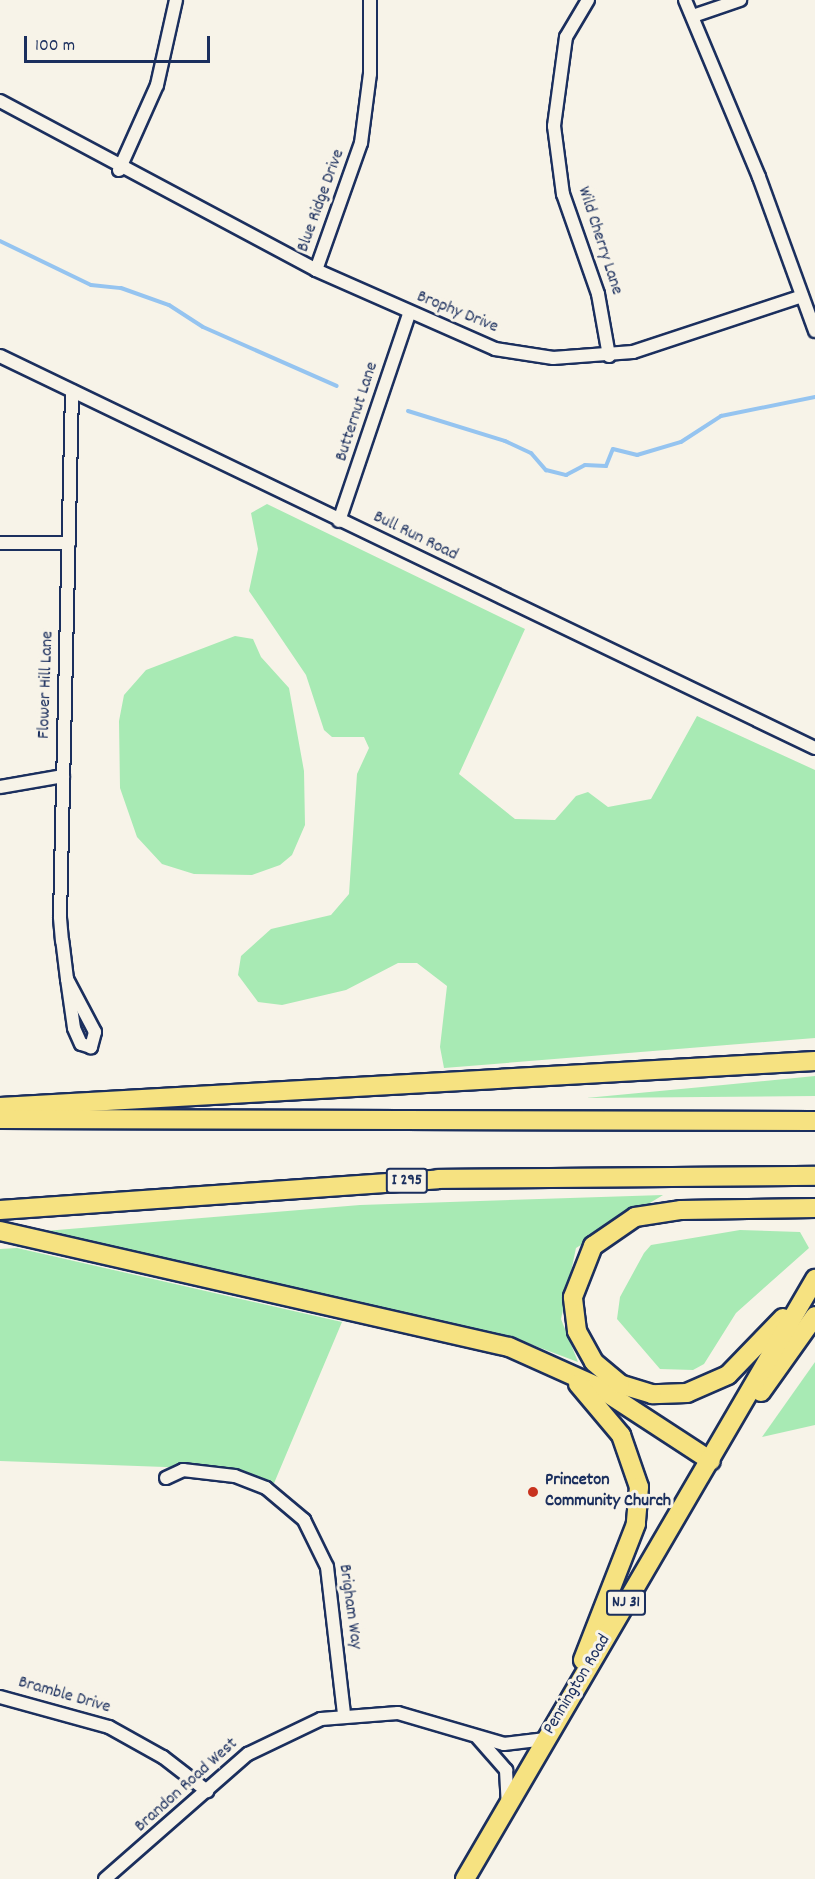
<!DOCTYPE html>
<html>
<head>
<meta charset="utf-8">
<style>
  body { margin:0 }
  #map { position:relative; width:815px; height:1879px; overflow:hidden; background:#f7f3e8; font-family:Dekko,sans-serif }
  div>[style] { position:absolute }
  .green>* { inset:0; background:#a8eab4 }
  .stream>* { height:4px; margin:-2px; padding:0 2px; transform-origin:2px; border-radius:2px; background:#95c4f0 }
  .roads { filter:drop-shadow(2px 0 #1b2f5e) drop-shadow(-2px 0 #1b2f5e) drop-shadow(0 2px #1b2f5e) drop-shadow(0 -2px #1b2f5e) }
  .minor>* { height:12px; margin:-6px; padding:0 6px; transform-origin:6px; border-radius:6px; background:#f7f3e8 }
  .highway>* { height:18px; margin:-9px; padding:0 9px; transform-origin:9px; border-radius:9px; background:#f6e281 }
  .dots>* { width:16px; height:16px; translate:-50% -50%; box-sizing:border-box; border:3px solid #f7f3e8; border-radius:50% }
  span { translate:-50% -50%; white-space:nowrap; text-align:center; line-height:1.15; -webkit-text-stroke:6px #f7f3e8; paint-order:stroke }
  .shield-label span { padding:2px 4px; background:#f7f3e8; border:2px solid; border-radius:4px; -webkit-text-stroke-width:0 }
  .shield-label { font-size:16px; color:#1b2f5e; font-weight:700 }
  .street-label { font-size:18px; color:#1b2f5e }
  .poi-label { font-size:18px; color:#1b2f5e; font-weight:700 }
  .left { translate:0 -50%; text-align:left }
  .scale { position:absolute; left:24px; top:36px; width:186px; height:27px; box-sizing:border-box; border:3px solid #1b2f5e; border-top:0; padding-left:8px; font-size:18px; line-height:21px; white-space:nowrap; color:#1b2f5e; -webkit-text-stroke:4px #f7f3e8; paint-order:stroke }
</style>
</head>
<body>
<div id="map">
  <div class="green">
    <div style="clip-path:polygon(267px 504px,525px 629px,459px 774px,515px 819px,555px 820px,576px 796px,588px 792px,608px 807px,651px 799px,697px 716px,815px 770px,815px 1038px,444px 1068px,440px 1047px,447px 986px,417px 963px,398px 963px,346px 990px,282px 1005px,258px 1002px,238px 975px,241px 956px,271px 929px,331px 915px,349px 894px,357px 774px,369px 748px,364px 737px,332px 737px,324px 730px,306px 675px,249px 591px,258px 549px,251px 513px)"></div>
    <div style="clip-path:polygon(235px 636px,253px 639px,261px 657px,289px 688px,304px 771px,305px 825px,292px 855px,280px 865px,252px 875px,194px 874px,162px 864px,137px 837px,120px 788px,119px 721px,124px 695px,146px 670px)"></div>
    <div style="clip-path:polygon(815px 1076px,815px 1096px,586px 1098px,723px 1085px)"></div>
    <div style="clip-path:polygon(663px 1195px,576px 1248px,561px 1319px,578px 1362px,506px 1335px,45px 1231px,360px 1205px)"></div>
    <div style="clip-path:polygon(740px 1230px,800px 1232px,809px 1248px,736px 1313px,704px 1364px,693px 1370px,660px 1369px,617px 1319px,620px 1297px,644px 1253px,651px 1245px)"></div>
    <div style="clip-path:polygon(17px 1248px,342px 1322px,272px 1488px,220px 1469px,0 1461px,0 1249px)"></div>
    <div style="clip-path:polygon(815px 1362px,815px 1425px,762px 1437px)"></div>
  </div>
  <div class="stream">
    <div style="left:0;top:241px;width:101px;rotate:25.8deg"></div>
    <div style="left:91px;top:285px;width:30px;rotate:6deg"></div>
    <div style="left:121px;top:288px;width:51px;rotate:19.5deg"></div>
    <div style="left:169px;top:305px;width:40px;rotate:32.9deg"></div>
    <div style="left:203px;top:327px;width:146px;rotate:23.8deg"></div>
    <div style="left:408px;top:411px;width:102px;rotate:17.2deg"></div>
    <div style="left:505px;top:441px;width:29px;rotate:25deg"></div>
    <div style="left:531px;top:453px;width:23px;rotate:49deg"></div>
    <div style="left:546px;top:470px;width:21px;rotate:14deg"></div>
    <div style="left:566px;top:475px;width:21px;rotate:-28deg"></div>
    <div style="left:585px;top:465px;width:21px;rotate:3deg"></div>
    <div style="left:606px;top:466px;width:18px;rotate:-68deg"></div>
    <div style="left:613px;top:449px;width:25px;rotate:14deg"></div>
    <div style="left:637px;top:455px;width:46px;rotate:-16.5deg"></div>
    <div style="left:681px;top:442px;width:48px;rotate:-33deg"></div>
    <div style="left:721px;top:416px;width:96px;rotate:-11.4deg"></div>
  </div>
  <div class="roads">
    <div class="minor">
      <div style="left:588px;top:0;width:43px;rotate:120.7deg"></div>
      <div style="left:566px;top:37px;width:90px;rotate:97.7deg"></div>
      <div style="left:554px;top:126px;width:69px;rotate:82.5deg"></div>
      <div style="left:563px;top:194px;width:106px;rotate:70.7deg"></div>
      <div style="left:598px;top:294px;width:63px;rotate:79.9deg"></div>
      <div style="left:685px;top:0;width:192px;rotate:67.3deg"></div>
      <div style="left:759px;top:177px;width:164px;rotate:70deg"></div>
      <div style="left:693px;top:16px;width:50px;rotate:-18.8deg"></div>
      <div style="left:0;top:101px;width:358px;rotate:28.1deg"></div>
      <div style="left:316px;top:270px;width:196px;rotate:23.8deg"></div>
      <div style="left:495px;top:349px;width:59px;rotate:8.8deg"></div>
      <div style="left:553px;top:358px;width:80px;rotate:-4.3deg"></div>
      <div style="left:633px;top:352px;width:178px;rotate:-18.3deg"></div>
      <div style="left:119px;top:170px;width:93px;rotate:-65.9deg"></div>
      <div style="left:157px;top:85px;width:87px;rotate:-77.4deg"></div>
      <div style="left:316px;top:270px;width:135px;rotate:-70.5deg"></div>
      <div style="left:361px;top:143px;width:70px;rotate:-82.6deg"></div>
      <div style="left:370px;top:74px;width:74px;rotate:-90deg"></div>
      <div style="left:0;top:356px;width:904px;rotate:25.69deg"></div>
      <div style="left:339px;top:521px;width:219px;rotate:-71.3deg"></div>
      <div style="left:0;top:543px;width:69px"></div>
      <div style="left:0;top:787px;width:64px;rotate:-9.9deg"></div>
      <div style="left:67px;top:979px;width:60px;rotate:62.2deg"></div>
      <div style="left:95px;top:1032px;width:16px;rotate:105deg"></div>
      <div style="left:91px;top:1047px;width:10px;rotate:-163deg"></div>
      <div style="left:81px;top:1044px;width:17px;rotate:-114deg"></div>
      <div style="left:74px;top:1028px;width:49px;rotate:-98.1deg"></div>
      <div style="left:67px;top:979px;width:38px;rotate:-97deg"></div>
      <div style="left:62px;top:941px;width:24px;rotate:-95deg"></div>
      <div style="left:60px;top:917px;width:526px;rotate:-88.69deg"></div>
      <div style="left:166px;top:1478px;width:19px;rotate:-25deg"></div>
      <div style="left:183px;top:1470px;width:52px;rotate:6.6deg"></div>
      <div style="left:235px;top:1476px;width:33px;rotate:21deg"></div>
      <div style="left:266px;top:1488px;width:50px;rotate:40.1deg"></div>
      <div style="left:304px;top:1520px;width:52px;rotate:63.9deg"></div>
      <div style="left:327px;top:1567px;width:148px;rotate:83.4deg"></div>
      <div style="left:0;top:1697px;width:113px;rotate:15.4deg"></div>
      <div style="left:109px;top:1727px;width:62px;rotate:29.1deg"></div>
      <div style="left:163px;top:1757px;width:56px;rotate:37.7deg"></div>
      <div style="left:478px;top:1738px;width:43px;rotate:48.8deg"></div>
      <div style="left:506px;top:1770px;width:33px;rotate:87deg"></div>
      <div style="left:105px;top:1879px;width:190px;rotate:-41.2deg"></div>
      <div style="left:248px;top:1754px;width:81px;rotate:-25.6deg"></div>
      <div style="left:321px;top:1719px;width:77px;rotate:-4.5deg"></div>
      <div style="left:398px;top:1713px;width:110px;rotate:16.3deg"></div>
      <div style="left:504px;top:1744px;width:42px;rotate:-6.8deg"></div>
    </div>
    <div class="highway">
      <div style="left:0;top:1107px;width:816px;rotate:-3.23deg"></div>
      <div style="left:0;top:1119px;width:815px;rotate:0.14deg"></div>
      <div style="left:0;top:1210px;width:439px;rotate:-4deg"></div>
      <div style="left:438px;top:1179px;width:377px;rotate:-0.5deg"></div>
      <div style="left:0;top:1231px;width:522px;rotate:12.84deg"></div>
      <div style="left:509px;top:1347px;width:95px;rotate:24.1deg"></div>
      <div style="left:596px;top:1386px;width:137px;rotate:33.1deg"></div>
      <div style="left:783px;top:1318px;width:79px;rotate:134deg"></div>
      <div style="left:728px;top:1375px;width:45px;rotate:156.3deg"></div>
      <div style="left:687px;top:1393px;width:35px;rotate:178deg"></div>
      <div style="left:652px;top:1394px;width:34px;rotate:-163deg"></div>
      <div style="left:620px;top:1384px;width:34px;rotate:-140deg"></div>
      <div style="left:594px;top:1362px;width:35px;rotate:-119deg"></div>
      <div style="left:577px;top:1331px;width:34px;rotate:-97deg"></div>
      <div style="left:573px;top:1297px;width:55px;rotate:-68.6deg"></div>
      <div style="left:593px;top:1246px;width:51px;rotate:-34.6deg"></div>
      <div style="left:635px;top:1217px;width:47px;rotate:-8.7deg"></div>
      <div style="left:681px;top:1210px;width:134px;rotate:-0.9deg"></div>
      <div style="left:578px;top:1384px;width:67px;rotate:49.9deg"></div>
      <div style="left:621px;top:1435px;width:55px;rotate:70.9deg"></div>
      <div style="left:639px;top:1487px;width:37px;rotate:95deg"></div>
      <div style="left:636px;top:1524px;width:146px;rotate:111.3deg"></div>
      <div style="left:761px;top:1392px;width:93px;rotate:-54.6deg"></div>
      <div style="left:465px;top:1879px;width:695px;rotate:-59.74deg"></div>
    </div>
  </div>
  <div class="dots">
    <div style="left:533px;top:1492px;background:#c8321e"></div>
  </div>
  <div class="shield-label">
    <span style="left:407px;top:1181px">I 295</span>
    <span style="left:626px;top:1603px">NJ 31</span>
  </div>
  <div class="street-label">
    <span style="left:322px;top:201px;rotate:-70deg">Blue Ridge Drive</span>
    <span style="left:599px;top:241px;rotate:72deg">Wild Cherry Lane</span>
    <span style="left:457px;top:313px;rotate:22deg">Brophy Drive</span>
    <span style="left:358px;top:412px;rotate:-72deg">Butternut Lane</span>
    <span style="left:415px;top:537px;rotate:26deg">Bull Run Road</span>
    <span style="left:47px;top:685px;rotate:-88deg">Flower Hill Lane</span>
    <span style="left:349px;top:1607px;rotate:82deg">Brigham Way</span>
    <span style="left:578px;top:1685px;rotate:-59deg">Pennington Road</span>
    <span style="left:64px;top:1696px;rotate:16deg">Bramble Drive</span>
    <span style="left:187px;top:1786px;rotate:-42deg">Brandon Road West</span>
  </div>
  <div class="poi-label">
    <span class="left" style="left:545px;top:1492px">Princeton<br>Community Church</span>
  </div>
  <div class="scale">100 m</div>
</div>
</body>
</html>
